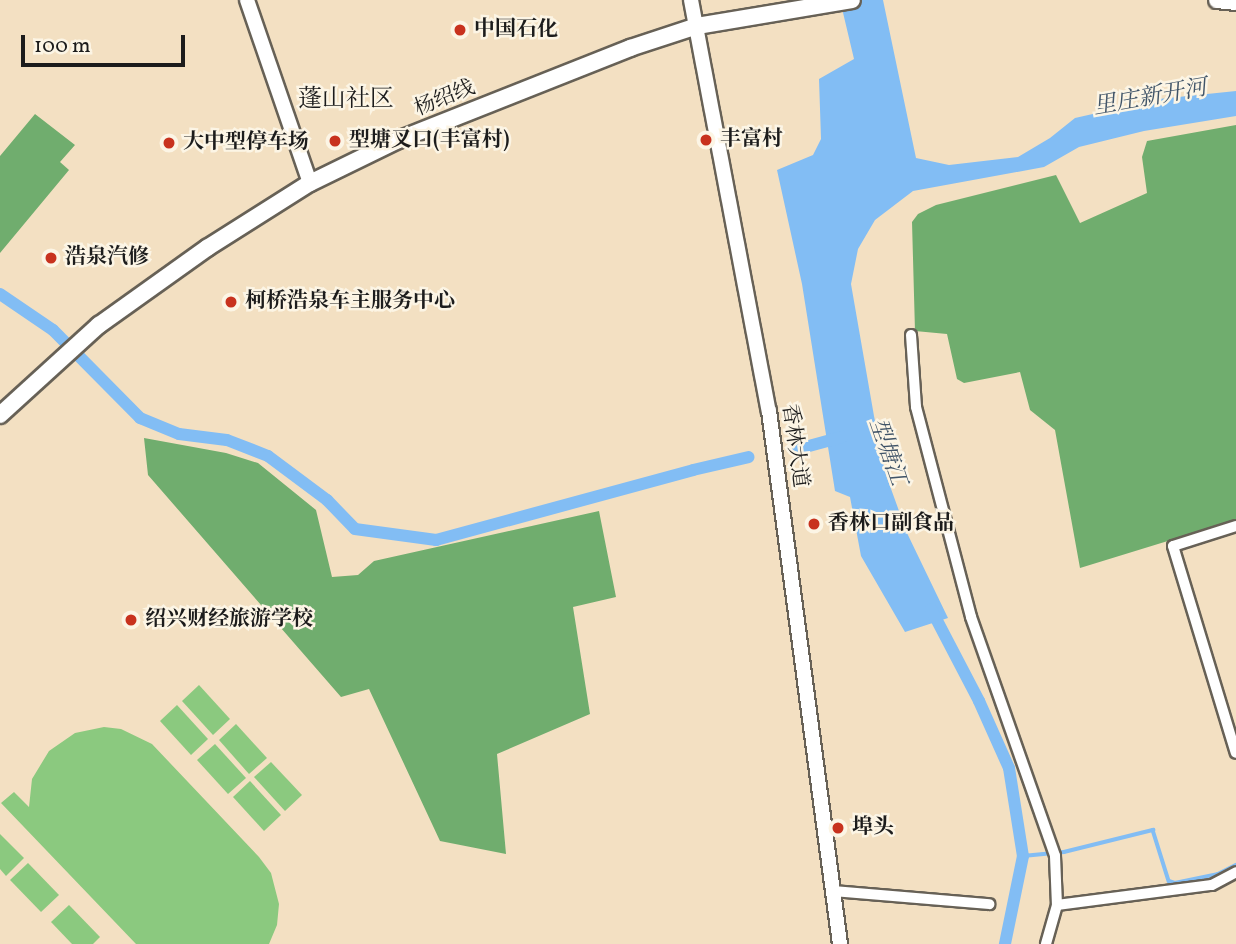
<!DOCTYPE html>
<html>
<head>
<meta charset="utf-8">
<style>
  body { margin:0 }
  #map { position:relative; width:1236px; height:944px; overflow:hidden; background:#f3e0c2; font-family:Vollkorn,"Noto Serif SC",serif }
  div>[style] { position:absolute }
  .green>* { inset:0; background:#8bc97f }
  .forest>* { inset:0; background:#70ad6e }
  .water>* { inset:0; background:#82bdf4 }
  .stream>* { height:3.5px; margin:-1.75px; padding:0 1.75px; transform-origin:1.75px; border-radius:1.75px; background:#82bdf4 }
  .canal>* { height:12px; margin:-6px; padding:0 6px; transform-origin:6px; border-radius:6px; background:#82bdf4 }
  .roads { filter:drop-shadow(2px 0 #676156) drop-shadow(-2px 0 #676156) drop-shadow(0 2px #676156) drop-shadow(0 -2px #676156) }
  .street>* { height:10px; margin:-5px; padding:0 5px; transform-origin:5px; border-radius:5px; background:#fff }
  .secondary>* { height:14px; margin:-7px; padding:0 7px; transform-origin:7px; border-radius:7px; background:#fff }
  .primary>* { height:16px; margin:-8px; padding:0 8px; transform-origin:8px; border-radius:8px; background:#fff }
  .dots>* { width:19px; height:19px; translate:-50% -50%; box-sizing:border-box; border:4px solid #fcf5e5; border-radius:50% }
  span { translate:-50% -50%; white-space:nowrap; text-align:center; line-height:1.15; -webkit-text-stroke:5px #fcf5e5; paint-order:stroke }
  .poi-label { font-size:21px; color:#1c1c1c; font-weight:700 }
  .left { translate:0 -50%; text-align:left }
  .street-label { font-size:21px; color:#1c1c1c }
  .water-label { font-size:23px; color:#405468; font-style:italic }
  .quarter-label { font-size:24px; color:#1c1c1c }
  .scale { position:absolute; left:21px; top:35px; width:164px; height:32px; box-sizing:border-box; border:4px solid #1c1c1c; border-top:0; padding-left:9px; font-size:21px; line-height:24px; white-space:nowrap; color:#1c1c1c; -webkit-text-stroke:5px #fcf5e5; paint-order:stroke }
</style>
</head>
<body>
<div id="map">
  <div class="green">
    <div style="clip-path:polygon(199px 685px,230px 719px,213px 735px,182px 701px)"></div>
    <div style="clip-path:polygon(177px 705px,208px 739px,191px 755px,160px 721px)"></div>
    <div style="clip-path:polygon(236px 724px,267px 758px,249px 774px,219px 740px)"></div>
    <div style="clip-path:polygon(104px 727px,121px 729px,152px 744px,259px 857px,271px 873px,279px 904px,277px 925px,269px 944px,136px 944px,1px 803px,14px 792px,29px 807px,32px 779px,49px 751px,75px 733px)"></div>
    <div style="clip-path:polygon(215px 744px,246px 778px,228px 794px,197px 760px)"></div>
    <div style="clip-path:polygon(271px 762px,302px 795px,285px 811px,254px 777px)"></div>
    <div style="clip-path:polygon(250px 781px,281px 815px,264px 831px,233px 797px)"></div>
    <div style="clip-path:polygon(0 834px,24px 858px,6px 876px,0 869px)"></div>
    <div style="clip-path:polygon(28px 863px,59px 895px,41px 912px,10px 880px)"></div>
    <div style="clip-path:polygon(69px 905px,100px 937px,93px 944px,72px 944px,51px 922px)"></div>
  </div>
  <div class="forest">
    <div style="clip-path:polygon(35px 114px,75px 145px,60px 162px,69px 170px,0 253px,0 156px)"></div>
    <div style="clip-path:polygon(1236px 125px,1236px 520px,1080px 568px,1055px 430px,1030px 410px,1020px 372px,964px 383px,957px 379px,947px 334px,915px 331px,912px 222px,918px 214px,936px 205px,1056px 175px,1080px 223px,1147px 193px,1142px 157px,1147px 141px)"></div>
    <div style="clip-path:polygon(144px 438px,226px 453px,258px 463px,316px 510px,332px 577px,358px 575px,374px 561px,599px 511px,616px 597px,573px 607px,590px 714px,497px 754px,506px 854px,440px 841px,369px 689px,341px 697px,148px 475px)"></div>
  </div>
  <div class="water">
    <div style="clip-path:polygon(840px 0,883px 0,916px 158px,949px 165px,1018px 157px,1050px 138px,1075px 118px,1159px 99px,1236px 91px,1236px 116px,1144px 131px,1079px 147px,1044px 167px,913px 191px,875px 220px,858px 249px,851px 284px,874px 416px,886px 475px,907px 533px,948px 618px,905px 632px,861px 556px,850px 497px,835px 491px,802px 284px,777px 170px,813px 155px,821px 139px,819px 79px,854px 59px)"></div>
  </div>
  <div class="stream">
    <div style="left:1023px;top:856px;width:41px;rotate:-5.6deg"></div>
    <div style="left:1064px;top:852px;width:92px;rotate:-13.9deg"></div>
    <div style="left:1153px;top:830px;width:53px;rotate:72.6deg"></div>
    <div style="left:1169px;top:881px;width:6px;rotate:18deg"></div>
    <div style="left:1175px;top:883px;width:44px;rotate:-11.8deg"></div>
    <div style="left:1218px;top:874px;width:20px;rotate:-27deg"></div>
  </div>
  <div class="canal">
    <div style="left:0;top:294px;width:64px;rotate:34.2deg"></div>
    <div style="left:53px;top:330px;width:124px;rotate:45.3deg"></div>
    <div style="left:140px;top:418px;width:42px;rotate:22.3deg"></div>
    <div style="left:179px;top:434px;width:48px;rotate:7.1deg"></div>
    <div style="left:227px;top:440px;width:44px;rotate:21.3deg"></div>
    <div style="left:268px;top:456px;width:74px;rotate:36.7deg"></div>
    <div style="left:327px;top:500px;width:40px;rotate:46deg"></div>
    <div style="left:355px;top:529px;width:82px;rotate:7.7deg"></div>
    <div style="left:436px;top:540px;width:266px;rotate:-15.2deg"></div>
    <div style="left:693px;top:470px;width:57px;rotate:-13.1deg"></div>
    <div style="left:798px;top:449px;width:46px;rotate:-15.3deg"></div>
    <div style="left:931px;top:609px;width:104px;rotate:62.4deg"></div>
    <div style="left:979px;top:701px;width:73px;rotate:65.9deg"></div>
    <div style="left:1009px;top:768px;width:89px;rotate:81deg"></div>
    <div style="left:1023px;top:856px;width:90px;rotate:101.6deg"></div>
  </div>
  <div class="roads">
    <div class="street">
      <div style="left:911px;top:335px;width:72px;rotate:86deg"></div>
      <div style="left:916px;top:407px;width:217px;rotate:75.3deg"></div>
      <div style="left:971px;top:617px;width:253px;rotate:70.6deg"></div>
      <div style="left:1055px;top:856px;width:49px;rotate:87.7deg"></div>
      <div style="left:1057px;top:905px;width:41px;rotate:105.8deg"></div>
      <div style="left:1236px;top:526px;width:66px;rotate:162.4deg"></div>
      <div style="left:1173px;top:546px;width:216px;rotate:73.1deg"></div>
      <div style="left:833px;top:891px;width:157px;rotate:4.8deg"></div>
      <div style="left:1057px;top:905px;width:156px;rotate:-7.4deg"></div>
      <div style="left:1212px;top:885px;width:27px;rotate:-28deg"></div>
    </div>
    <div class="secondary">
      <div style="left:247px;top:0;width:194px;rotate:71deg"></div>
      <div style="left:691px;top:0;width:418px;rotate:79.3deg"></div>
      <div style="left:769px;top:411px;width:538px;rotate:82.41deg"></div>
    </div>
    <div class="primary">
      <div style="left:1217px;top:0;width:19px;rotate:6deg"></div>
      <div style="left:0;top:415px;width:134px;rotate:-42.3deg"></div>
      <div style="left:99px;top:325px;width:133px;rotate:-35.5deg"></div>
      <div style="left:207px;top:248px;width:122px;rotate:-32.3deg"></div>
      <div style="left:310px;top:183px;width:98px;rotate:-26deg"></div>
      <div style="left:398px;top:140px;width:250px;rotate:-21.6deg"></div>
      <div style="left:630px;top:48px;width:71px;rotate:-18.2deg"></div>
      <div style="left:697px;top:26px;width:157px;rotate:-9.5deg"></div>
    </div>
  </div>
  <div class="dots">
    <div style="left:460px;top:30px;background:#c8321e"></div>
    <div style="left:706px;top:140px;background:#c8321e"></div>
    <div style="left:335px;top:141px;background:#c8321e"></div>
    <div style="left:169px;top:143px;background:#c8321e"></div>
    <div style="left:51px;top:258px;background:#c8321e"></div>
    <div style="left:231px;top:302px;background:#c8321e"></div>
    <div style="left:814px;top:524px;background:#c8321e"></div>
    <div style="left:131px;top:620px;background:#c8321e"></div>
    <div style="left:838px;top:828px;background:#c8321e"></div>
  </div>
  <div class="poi-label">
    <span class="left" style="left:474px;top:30px">中国石化</span>
    <span class="left" style="left:720px;top:140px">丰富村</span>
    <span class="left" style="left:349px;top:141px">型塘叉口(丰富村)</span>
    <span class="left" style="left:183px;top:143px">大中型停车场</span>
    <span class="left" style="left:65px;top:258px">浩泉汽修</span>
    <span class="left" style="left:245px;top:302px">柯桥浩泉车主服务中心</span>
    <span class="left" style="left:828px;top:524px">香林口副食品</span>
    <span class="left" style="left:145px;top:620px">绍兴财经旅游学校</span>
    <span class="left" style="left:852px;top:828px">埠头</span>
  </div>
  <div class="street-label">
    <span style="left:445px;top:99px;rotate:-22deg">杨绍线</span>
    <span style="left:794px;top:446px;rotate:82deg">香林大道</span>
  </div>
  <div class="water-label">
    <span style="left:1150px;top:98px;rotate:-10deg">里庄新开河</span>
    <span style="left:887px;top:452px;rotate:71deg">型塘江</span>
  </div>
  <div class="quarter-label">
    <span style="left:346px;top:101px">蓬山社区</span>
  </div>
  <div class="scale">100 m</div>
</div>
</body>
</html>
